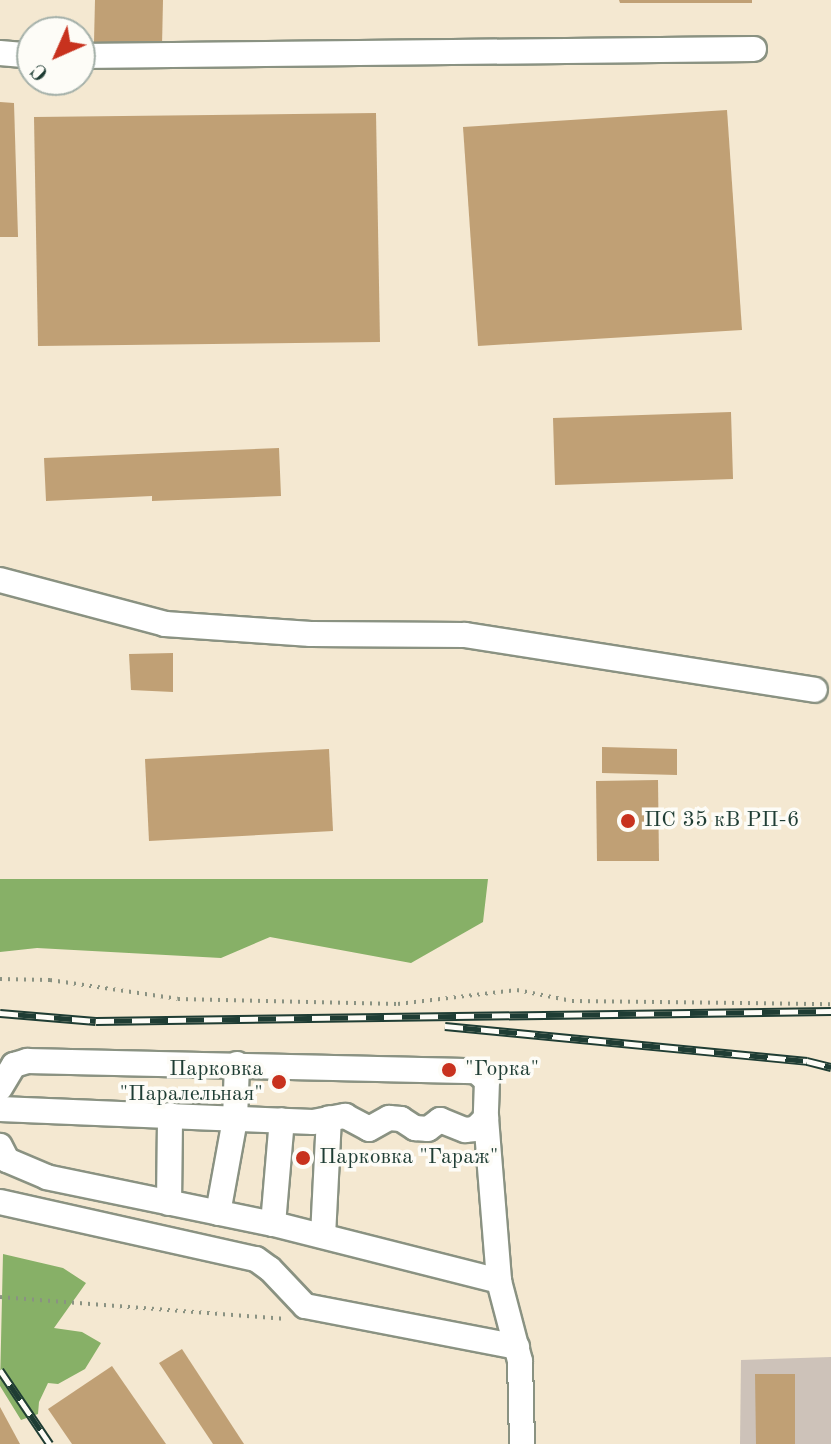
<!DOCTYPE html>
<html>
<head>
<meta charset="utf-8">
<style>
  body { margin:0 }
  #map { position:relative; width:831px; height:1444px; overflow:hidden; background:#f4e8d1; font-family:"Old Standard TT",serif }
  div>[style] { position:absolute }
  .industrial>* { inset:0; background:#cdc2b9 }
  .forest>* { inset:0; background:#87b067 }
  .building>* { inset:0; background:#c0a075 }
  .path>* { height:4px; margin-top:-2px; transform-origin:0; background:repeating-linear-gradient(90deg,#8a9282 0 2px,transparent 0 8px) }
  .roads { filter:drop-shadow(2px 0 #8a9282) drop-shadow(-2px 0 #8a9282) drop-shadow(0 2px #8a9282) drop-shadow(0 -2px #8a9282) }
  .minor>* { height:24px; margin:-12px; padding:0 12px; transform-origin:12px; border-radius:12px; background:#fff }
  .rail>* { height:9px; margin-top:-4.5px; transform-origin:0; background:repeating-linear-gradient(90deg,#fdfcf7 0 18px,#1f3d34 0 36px); box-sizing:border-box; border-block:2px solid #1f3d34 }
  .dots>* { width:22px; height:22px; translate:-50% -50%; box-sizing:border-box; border:4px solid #fdfcf7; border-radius:50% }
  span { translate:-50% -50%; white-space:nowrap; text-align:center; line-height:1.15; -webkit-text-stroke:7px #fdfcf7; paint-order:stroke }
  .poi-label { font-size:22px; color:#1f3d34 }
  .left { translate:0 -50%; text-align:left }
  .right { translate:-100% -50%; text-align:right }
  .north { position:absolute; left:16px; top:16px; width:80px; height:80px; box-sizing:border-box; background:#fdfcf7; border:2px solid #a4b0a9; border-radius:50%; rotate:225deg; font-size:22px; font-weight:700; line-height:32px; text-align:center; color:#1f3d34 }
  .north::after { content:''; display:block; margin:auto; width:28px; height:36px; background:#c8321e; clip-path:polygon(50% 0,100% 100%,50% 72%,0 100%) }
</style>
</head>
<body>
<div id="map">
  <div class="industrial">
    <div style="clip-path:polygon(831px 1357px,831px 1444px,740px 1444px,741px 1360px)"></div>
  </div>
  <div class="forest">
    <div style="clip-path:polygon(0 879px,488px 879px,483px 922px,411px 963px,270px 937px,221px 958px,37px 948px,0 952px)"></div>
    <div style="clip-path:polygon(3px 1254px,63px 1268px,86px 1283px,54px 1328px,82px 1332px,101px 1343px,85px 1369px,58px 1384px,48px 1383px,39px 1402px,38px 1414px,21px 1420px,0 1386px)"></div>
  </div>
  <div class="building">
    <div style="clip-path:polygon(95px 0,163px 0,162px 46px,94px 42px)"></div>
    <div style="clip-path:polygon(619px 0,752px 0,752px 3px,620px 3px)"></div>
    <div style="clip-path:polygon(0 102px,14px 103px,18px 237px,0 237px)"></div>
    <div style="clip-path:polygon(727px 110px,742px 330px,478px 346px,463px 127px)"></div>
    <div style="clip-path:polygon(376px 113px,380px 342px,38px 346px,34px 117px)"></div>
    <div style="clip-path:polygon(731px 412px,733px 479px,555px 485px,553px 418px)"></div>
    <div style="clip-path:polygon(279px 448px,281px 496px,152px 501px,152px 496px,46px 501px,44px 458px)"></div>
    <div style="clip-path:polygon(173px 653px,173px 692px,131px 690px,129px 654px)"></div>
    <div style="clip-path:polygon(602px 747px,677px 749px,677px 775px,602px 773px)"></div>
    <div style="clip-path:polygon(329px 749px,333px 831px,149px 841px,145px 759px)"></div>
    <div style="clip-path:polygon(658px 780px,659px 861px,597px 861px,596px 781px)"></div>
    <div style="clip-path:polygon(182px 1349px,244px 1444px,213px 1444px,159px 1363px)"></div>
    <div style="clip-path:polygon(112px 1366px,166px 1444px,72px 1444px,48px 1409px)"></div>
    <div style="clip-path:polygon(755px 1374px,795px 1374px,795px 1444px,756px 1444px)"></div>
    <div style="clip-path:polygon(0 1407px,20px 1444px,0 1444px)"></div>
  </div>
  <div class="path">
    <div style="left:0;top:979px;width:50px;rotate:1.1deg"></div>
    <div style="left:50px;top:980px;width:129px;rotate:8.4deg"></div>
    <div style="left:178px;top:999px;width:220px;rotate:1.3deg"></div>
    <div style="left:398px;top:1004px;width:120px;rotate:-6.7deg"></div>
    <div style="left:517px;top:990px;width:56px;rotate:11.3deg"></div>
    <div style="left:572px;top:1001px;width:259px;rotate:0.7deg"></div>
    <div style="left:0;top:1297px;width:284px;rotate:4.4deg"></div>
  </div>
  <div class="roads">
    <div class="minor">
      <div style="left:0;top:53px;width:32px;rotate:5deg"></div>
      <div style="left:80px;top:56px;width:674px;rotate:-0.6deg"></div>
      <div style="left:0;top:580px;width:171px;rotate:14.9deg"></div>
      <div style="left:165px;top:624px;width:146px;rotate:3.9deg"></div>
      <div style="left:311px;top:634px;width:154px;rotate:0.4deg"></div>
      <div style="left:465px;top:635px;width:354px;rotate:8.9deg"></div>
      <div style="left:0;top:1088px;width:27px;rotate:-59deg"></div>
      <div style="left:14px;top:1065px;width:14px;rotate:-17deg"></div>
      <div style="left:27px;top:1061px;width:449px;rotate:1.3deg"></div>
      <div style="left:476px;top:1071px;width:15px;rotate:42deg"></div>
      <div style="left:487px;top:1081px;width:37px;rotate:92deg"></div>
      <div style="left:486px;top:1118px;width:164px;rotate:85.4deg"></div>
      <div style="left:499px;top:1281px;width:233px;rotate:-165.8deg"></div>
      <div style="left:273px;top:1224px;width:231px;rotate:-168.3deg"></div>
      <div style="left:47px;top:1177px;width:43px;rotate:-157deg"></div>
      <div style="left:7px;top:1160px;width:16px;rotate:-117deg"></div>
      <div style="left:0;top:1109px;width:313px;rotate:2.4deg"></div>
      <div style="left:313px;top:1122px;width:33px;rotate:-11deg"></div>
      <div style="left:345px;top:1116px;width:27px;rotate:28deg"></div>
      <div style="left:369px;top:1129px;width:23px;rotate:-29deg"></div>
      <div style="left:389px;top:1118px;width:12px;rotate:5deg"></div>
      <div style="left:401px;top:1119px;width:17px;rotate:33deg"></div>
      <div style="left:415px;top:1128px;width:13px;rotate:4deg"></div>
      <div style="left:428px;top:1129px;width:15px;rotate:-37deg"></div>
      <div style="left:440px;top:1120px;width:27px;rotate:22deg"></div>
      <div style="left:465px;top:1130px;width:10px;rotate:-6deg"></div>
      <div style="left:475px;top:1129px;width:16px;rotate:-45deg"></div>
      <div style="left:0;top:1202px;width:262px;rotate:12.6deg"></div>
      <div style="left:256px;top:1259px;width:17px;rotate:36deg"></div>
      <div style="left:270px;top:1269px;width:51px;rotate:46.6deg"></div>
      <div style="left:305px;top:1306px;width:216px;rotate:10.9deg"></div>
      <div style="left:169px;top:1203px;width:88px;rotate:-89.3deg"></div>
      <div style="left:218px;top:1213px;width:96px;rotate:-79.7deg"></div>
      <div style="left:235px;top:1119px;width:55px;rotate:-87.9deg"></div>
      <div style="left:273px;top:1224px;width:104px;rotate:-85.1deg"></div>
      <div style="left:323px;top:1236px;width:118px;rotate:-87.1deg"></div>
      <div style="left:499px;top:1281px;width:83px;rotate:75.3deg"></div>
      <div style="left:520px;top:1361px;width:83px;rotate:88.6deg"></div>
    </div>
  </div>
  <div class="rail">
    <div style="left:0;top:1013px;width:96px;rotate:4.8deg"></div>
    <div style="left:96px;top:1021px;width:735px;rotate:-0.78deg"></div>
    <div style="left:445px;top:1026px;width:364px;rotate:5.5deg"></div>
    <div style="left:807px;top:1061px;width:25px;rotate:14deg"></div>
    <div style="left:0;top:1370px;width:89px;rotate:56deg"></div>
  </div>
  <div class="dots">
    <div style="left:628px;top:821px;background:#c8321e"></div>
    <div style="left:449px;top:1070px;background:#c8321e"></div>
    <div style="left:279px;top:1082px;background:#c8321e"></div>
    <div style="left:303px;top:1158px;background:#c8321e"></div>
  </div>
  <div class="poi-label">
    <span class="left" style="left:644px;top:821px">ПС 35 кВ РП-6</span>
    <span class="right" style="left:263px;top:1082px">Парковка<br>"Паралельная"</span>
    <span class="left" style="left:465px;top:1070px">"Горка"</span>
    <span class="left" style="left:319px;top:1158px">Парковка "Гараж"</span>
  </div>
  <div class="north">С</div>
</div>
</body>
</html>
